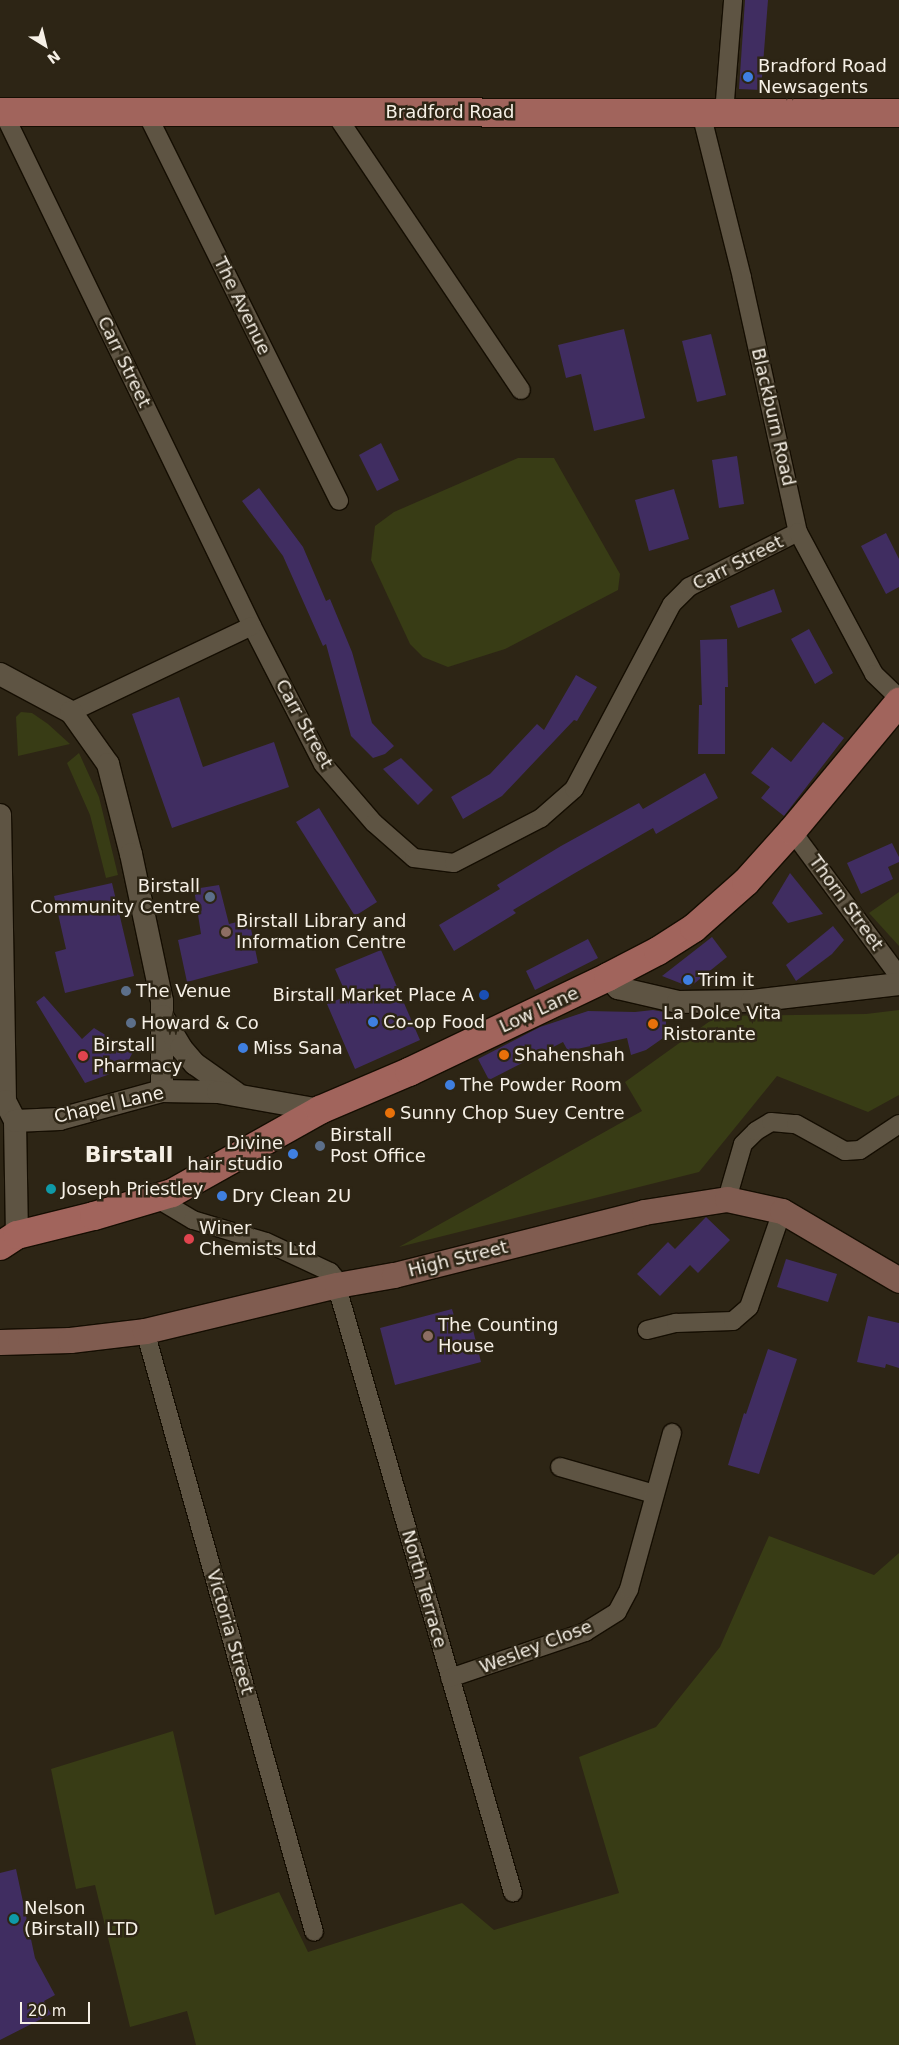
<!DOCTYPE html>
<html>
<head>
<meta charset="utf-8">
<style>
  body { margin:0 }
  #map { position:relative; width:899px; height:2045px; overflow:hidden; background:#2d2515; font-family:"DejaVu Sans",sans-serif }
  div>[style] { position:absolute }
  .green>* { inset:0; background:#383c15 }
  .building>* { inset:0; background:#402d61 }
  .roads { filter:drop-shadow(1px 0 #150e02) drop-shadow(-1px 0 #150e02) drop-shadow(0 1px #150e02) drop-shadow(0 -1px #150e02) }
  .minor>* { height:18px; margin:-9px; padding:0 9px; transform-origin:9px; border-radius:9px; background:#5e5443 }
  .tertiary>* { height:22px; margin:-11px; padding:0 11px; transform-origin:11px; border-radius:11px; background:#5e5443 }
  .secondary>* { height:25px; margin:-12.5px; padding:0 12.5px; transform-origin:12.5px; border-radius:12.5px; background:#805c50 }
  .primary>* { height:28px; margin:-14px; padding:0 14px; transform-origin:14px; border-radius:14px; background:#a1645c }
  .dots>* { width:14px; height:14px; translate:-50% -50%; box-sizing:border-box; border:2px solid #2d2515; border-radius:50% }
  span { translate:-50% -50%; white-space:nowrap; text-align:center; line-height:1.15; -webkit-text-stroke:5px #2d2515; paint-order:stroke }
  .poi-label { font-size:18px; color:#f6f0e6 }
  .left { translate:0 -50%; text-align:left }
  .right { translate:-100% -50%; text-align:right }
  .street-label { font-size:18px; color:#f6f0e6 }
  .district-label { font-size:22px; color:#f6f0e6; font-weight:700 }
  .north { position:absolute; left:20px; top:20px; width:50px; height:50px; -webkit-text-stroke:4px #2d2515; paint-order:stroke; rotate:144deg; font-size:14px; font-weight:700; line-height:20px; text-align:center; color:#f6f0e6 }
  .north::after { content:''; display:block; margin:auto; width:18px; height:22px; background:#f6f0e6; clip-path:polygon(50% 0,100% 100%,50% 72%,0 100%) }
  .scale { position:absolute; left:20px; top:2002px; width:70px; height:22px; box-sizing:border-box; border:2px solid #f6f0e6; border-top:0; padding-left:6px; font-size:15px; line-height:18px; white-space:nowrap; color:#f6f0e6; -webkit-text-stroke:4px #2d2515; paint-order:stroke }
</style>
</head>
<body>
<div id="map">
  <div class="green">
    <div style="clip-path:polygon(518px 458px,554px 458px,620px 574px,618px 590px,505px 649px,448px 667px,423px 657px,410px 644px,371px 560px,375px 526px,394px 512px)"></div>
    <div style="clip-path:polygon(21px 712px,32px 713px,48px 724px,70px 744px,18px 756px,16px 717px)"></div>
    <div style="clip-path:polygon(79px 753px,99px 797px,118px 875px,106px 878px,90px 815px,67px 763px)"></div>
    <div style="clip-path:polygon(899px 892px,899px 946px,869px 913px)"></div>
    <div style="clip-path:polygon(899px 1010px,899px 1095px,868px 1112px,777px 1076px,699px 1172px,399px 1247px,642px 1111px,625px 1082px,717px 1016px,866px 1014px)"></div>
    <div style="clip-path:polygon(769px 1536px,874px 1575px,899px 1553px,899px 2045px,196px 2045px,187px 2011px,130px 2027px,95px 1885px,76px 1889px,51px 1769px,173px 1731px,215px 1915px,279px 1892px,308px 1952px,462px 1903px,494px 1930px,619px 1893px,579px 1757px,656px 1727px,720px 1647px)"></div>
  </div>
  <div class="building">
    <div style="clip-path:polygon(745px 0,768px 0,761px 90px,739px 89px)"></div>
    <div style="clip-path:polygon(624px 329px,645px 418px,594px 431px,581px 374px,566px 378px,558px 345px)"></div>
    <div style="clip-path:polygon(711px 334px,726px 395px,697px 402px,682px 341px)"></div>
    <div style="clip-path:polygon(381px 443px,399px 480px,377px 491px,359px 455px)"></div>
    <div style="clip-path:polygon(737px 456px,744px 504px,719px 508px,712px 460px)"></div>
    <div style="clip-path:polygon(259px 488px,303px 547px,326px 601px,330px 599px,352px 652px,372px 723px,394px 746px,385px 754px,373px 758px,351px 736px,326px 644px,323px 646px,283px 556px,242px 501px)"></div>
    <div style="clip-path:polygon(674px 489px,689px 539px,649px 551px,635px 500px)"></div>
    <div style="clip-path:polygon(886px 533px,899px 559px,899px 587px,886px 594px,861px 546px)"></div>
    <div style="clip-path:polygon(774px 589px,782px 612px,738px 628px,730px 606px)"></div>
    <div style="clip-path:polygon(809px 629px,833px 673px,815px 684px,791px 639px)"></div>
    <div style="clip-path:polygon(727px 639px,728px 687px,725px 687px,725px 754px,698px 754px,699px 705px,702px 705px,700px 640px)"></div>
    <div style="clip-path:polygon(576px 675px,597px 687px,577px 721px,574px 720px,502px 796px,463px 819px,451px 797px,490px 774px,537px 724px,544px 730px)"></div>
    <div style="clip-path:polygon(179px 697px,203px 767px,274px 742px,289px 787px,172px 828px,132px 714px)"></div>
    <div style="clip-path:polygon(823px 722px,844px 738px,784px 816px,761px 798px,770px 787px,751px 773px,772px 747px,791px 762px)"></div>
    <div style="clip-path:polygon(401px 758px,433px 790px,418px 805px,383px 769px)"></div>
    <div style="clip-path:polygon(705px 773px,718px 798px,656px 834px,653px 828px,575px 873px,513px 910px,516px 913px,454px 951px,439px 925px,500px 889px,497px 885px,561px 846px,639px 803px,643px 809px)"></div>
    <div style="clip-path:polygon(319px 808px,377px 902px,355px 916px,296px 822px)"></div>
    <div style="clip-path:polygon(892px 843px,899px 857px,899px 862px,888px 867px,893px 879px,861px 894px,847px 863px)"></div>
    <div style="clip-path:polygon(790px 873px,823px 914px,788px 923px,772px 903px)"></div>
    <div style="clip-path:polygon(112px 883px,134px 976px,65px 993px,55px 952px,66px 949px,54px 896px)"></div>
    <div style="clip-path:polygon(219px 885px,229px 924px,249px 919px,258px 963px,187px 982px,178px 940px,201px 934px,194px 889px)"></div>
    <div style="clip-path:polygon(833px 926px,844px 940px,832px 954px,796px 981px,786px 965px)"></div>
    <div style="clip-path:polygon(712px 937px,727px 957px,690px 987px,662px 976px)"></div>
    <div style="clip-path:polygon(588px 939px,598px 958px,535px 990px,526px 971px)"></div>
    <div style="clip-path:polygon(381px 950px,420px 1040px,355px 1069px,327px 1004px,347px 996px,335px 969px)"></div>
    <div style="clip-path:polygon(44px 996px,82px 1039px,94px 1028px,133px 1052px,124px 1069px,85px 1083px,36px 1002px)"></div>
    <div style="clip-path:polygon(653px 1010px,664px 1012px,666px 1017px,666px 1036px,646px 1050px,631px 1055px,627px 1038px,568px 1051px,563px 1042px,489px 1080px,478px 1059px,540px 1027px,588px 1011px,635px 1012px)"></div>
    <div style="clip-path:polygon(706px 1217px,730px 1240px,698px 1273px,690px 1265px,660px 1296px,637px 1274px,668px 1242px,675px 1249px)"></div>
    <div style="clip-path:polygon(786px 1259px,837px 1274px,828px 1302px,777px 1287px)"></div>
    <div style="clip-path:polygon(452px 1309px,457px 1326px,471px 1322px,481px 1362px,395px 1385px,380px 1328px)"></div>
    <div style="clip-path:polygon(868px 1316px,899px 1323px,899px 1368px,886px 1364px,885px 1368px,857px 1362px)"></div>
    <div style="clip-path:polygon(768px 1349px,797px 1359px,759px 1474px,728px 1465px,744px 1413px,746px 1414px)"></div>
    <div style="clip-path:polygon(16px 1869px,35px 1958px,55px 1995px,44px 2001px,51px 2014px,0 2040px,0 1873px)"></div>
  </div>
  <div class="roads">
    <div class="minor">
      <div style="left:3px;top:112px;width:571px;rotate:64.15deg"></div>
      <div style="left:252px;top:626px;width:155px;rotate:62.8deg"></div>
      <div style="left:323px;top:764px;width:78px;rotate:49.2deg"></div>
      <div style="left:374px;top:823px;width:53px;rotate:41.2deg"></div>
      <div style="left:414px;top:858px;width:40px;rotate:7.1deg"></div>
      <div style="left:454px;top:863px;width:98px;rotate:-27.3deg"></div>
      <div style="left:541px;top:818px;width:44px;rotate:-41.3deg"></div>
      <div style="left:574px;top:789px;width:209px;rotate:-62.1deg"></div>
      <div style="left:672px;top:604px;width:24px;rotate:-45deg"></div>
      <div style="left:689px;top:587px;width:122px;rotate:-26.8deg"></div>
      <div style="left:146px;top:112px;width:434px;rotate:63.6deg"></div>
      <div style="left:334px;top:112px;width:335px;rotate:56.1deg"></div>
      <div style="left:701px;top:113px;width:170px;rotate:76deg"></div>
      <div style="left:742px;top:278px;width:260px;rotate:77.6deg"></div>
      <div style="left:798px;top:532px;width:161px;rotate:61.8deg"></div>
      <div style="left:874px;top:674px;width:35px;rotate:44deg"></div>
      <div style="left:724px;top:113px;width:113px;rotate:-85.4deg"></div>
      <div style="left:71px;top:712px;width:200px;rotate:-25.4deg"></div>
      <div style="left:792px;top:831px;width:180px;rotate:53.6deg"></div>
      <div style="left:156px;top:1198px;width:43px;rotate:30.7deg"></div>
      <div style="left:193px;top:1220px;width:76px;rotate:16.8deg"></div>
      <div style="left:266px;top:1242px;width:71px;rotate:25.1deg"></div>
      <div style="left:330px;top:1272px;width:6px;rotate:51deg"></div>
      <div style="left:334px;top:1277px;width:641px;rotate:73.8deg"></div>
      <div style="left:727px;top:1199px;width:57px;rotate:-73.8deg"></div>
      <div style="left:743px;top:1144px;width:18px;rotate:-45deg"></div>
      <div style="left:756px;top:1131px;width:17px;rotate:-31deg"></div>
      <div style="left:771px;top:1122px;width:25px;rotate:5deg"></div>
      <div style="left:796px;top:1124px;width:56px;rotate:28.9deg"></div>
      <div style="left:845px;top:1151px;width:15px;rotate:-4deg"></div>
      <div style="left:860px;top:1150px;width:47px;rotate:-33.7deg"></div>
      <div style="left:647px;top:1330px;width:30px;rotate:-14deg"></div>
      <div style="left:676px;top:1323px;width:57px;rotate:-2deg"></div>
      <div style="left:733px;top:1321px;width:21px;rotate:-41deg"></div>
      <div style="left:749px;top:1307px;width:102px;rotate:-71deg"></div>
      <div style="left:145px;top:1331px;width:624px;rotate:74.29deg"></div>
      <div style="left:560px;top:1467px;width:98px;rotate:16deg"></div>
      <div style="left:450px;top:1678px;width:143px;rotate:-18.8deg"></div>
      <div style="left:585px;top:1632px;width:38px;rotate:-32deg"></div>
      <div style="left:617px;top:1612px;width:26px;rotate:-62deg"></div>
      <div style="left:629px;top:1589px;width:162px;rotate:-74.6deg"></div>
    </div>
    <div class="tertiary">
      <div style="left:0;top:674px;width:81px;rotate:28.2deg"></div>
      <div style="left:71px;top:712px;width:64px;rotate:54.6deg"></div>
      <div style="left:108px;top:764px;width:93px;rotate:75.7deg"></div>
      <div style="left:131px;top:854px;width:150px;rotate:78.1deg"></div>
      <div style="left:162px;top:1001px;width:90px;rotate:90deg"></div>
      <div style="left:0;top:815px;width:286px;rotate:89deg"></div>
      <div style="left:5px;top:1101px;width:22px;rotate:63deg"></div>
      <div style="left:15px;top:1121px;width:114px;rotate:89deg"></div>
      <div style="left:608px;top:977px;width:15px;rotate:48deg"></div>
      <div style="left:618px;top:988px;width:62px;rotate:13.1deg"></div>
      <div style="left:678px;top:1002px;width:74px;rotate:-0.8deg"></div>
      <div style="left:752px;top:1001px;width:148px;rotate:-6.6deg"></div>
      <div style="left:162px;top:1016px;width:37px;rotate:59deg"></div>
      <div style="left:181px;top:1048px;width:21px;rotate:49deg"></div>
      <div style="left:195px;top:1064px;width:50px;rotate:35.3deg"></div>
      <div style="left:15px;top:1121px;width:45px;rotate:-2.5deg"></div>
      <div style="left:60px;top:1119px;width:106px;rotate:-15.4deg"></div>
      <div style="left:162px;top:1091px;width:56px;rotate:1deg"></div>
      <div style="left:218px;top:1092px;width:104px;rotate:10deg"></div>
    </div>
    <div class="secondary">
      <div style="left:0;top:1342px;width:70px;rotate:-1.6deg"></div>
      <div style="left:70px;top:1340px;width:76px;rotate:-6.8deg"></div>
      <div style="left:145px;top:1331px;width:197px;rotate:-13.5deg"></div>
      <div style="left:337px;top:1285px;width:58px;rotate:-10deg"></div>
      <div style="left:394px;top:1275px;width:258px;rotate:-14.1deg"></div>
      <div style="left:644px;top:1212px;width:84px;rotate:-8.9deg"></div>
      <div style="left:727px;top:1199px;width:56px;rotate:12.3deg"></div>
      <div style="left:782px;top:1211px;width:136px;rotate:30.5deg"></div>
    </div>
    <div class="primary">
      <div style="left:0;top:112px;width:899px;rotate:0.06deg"></div>
      <div style="left:0;top:1246px;width:20px;rotate:-33deg"></div>
      <div style="left:17px;top:1235px;width:79px;rotate:-13.9deg"></div>
      <div style="left:94px;top:1216px;width:81px;rotate:-16.4deg"></div>
      <div style="left:172px;top:1193px;width:170px;rotate:-29.3deg"></div>
      <div style="left:320px;top:1110px;width:97px;rotate:-23.1deg"></div>
      <div style="left:409px;top:1072px;width:221px;rotate:-25.5deg"></div>
      <div style="left:608px;top:977px;width:56px;rotate:-27.5deg"></div>
      <div style="left:658px;top:951px;width:43px;rotate:-32.6deg"></div>
      <div style="left:694px;top:928px;width:69px;rotate:-41.5deg"></div>
      <div style="left:746px;top:882px;width:69px;rotate:-48deg"></div>
      <div style="left:792px;top:831px;width:168px;rotate:-50.3deg"></div>
    </div>
  </div>
  <div class="dots">
    <div style="left:748px;top:77px;background:#3f7fe0"></div>
    <div style="left:210px;top:897px;background:#5c6f8a"></div>
    <div style="left:226px;top:932px;background:#8d6e63"></div>
    <div style="left:688px;top:980px;background:#3f7fe0"></div>
    <div style="left:126px;top:991px;background:#5c6f8a"></div>
    <div style="left:484px;top:995px;background:#1a4fb4"></div>
    <div style="left:373px;top:1022px;background:#3f7fe0"></div>
    <div style="left:131px;top:1023px;background:#5c6f8a"></div>
    <div style="left:653px;top:1024px;background:#e8710a"></div>
    <div style="left:243px;top:1048px;background:#3f7fe0"></div>
    <div style="left:504px;top:1055px;background:#e8710a"></div>
    <div style="left:83px;top:1056px;background:#e0444e"></div>
    <div style="left:450px;top:1085px;background:#3f7fe0"></div>
    <div style="left:390px;top:1113px;background:#e8710a"></div>
    <div style="left:320px;top:1146px;background:#5c6f8a"></div>
    <div style="left:293px;top:1154px;background:#3f7fe0"></div>
    <div style="left:51px;top:1189px;background:#0f9aa8"></div>
    <div style="left:222px;top:1196px;background:#3f7fe0"></div>
    <div style="left:189px;top:1239px;background:#e0444e"></div>
    <div style="left:428px;top:1336px;background:#8d6e63"></div>
    <div style="left:14px;top:1919px;background:#0f9aa8"></div>
  </div>
  <div class="poi-label">
    <span class="left" style="left:758px;top:77px">Bradford Road<br>Newsagents</span>
    <span class="right" style="left:200px;top:897px">Birstall<br>Community Centre</span>
    <span class="left" style="left:236px;top:932px">Birstall Library and<br>Information Centre</span>
    <span class="left" style="left:698px;top:980px">Trim it</span>
    <span class="left" style="left:136px;top:991px">The Venue</span>
    <span class="right" style="left:474px;top:995px">Birstall Market Place A</span>
    <span class="left" style="left:663px;top:1024px">La Dolce Vita<br>Ristorante</span>
    <span class="left" style="left:383px;top:1022px">Co-op Food</span>
    <span class="left" style="left:141px;top:1023px">Howard &amp; Co</span>
    <span class="left" style="left:93px;top:1056px">Birstall<br>Pharmacy</span>
    <span class="left" style="left:253px;top:1048px">Miss Sana</span>
    <span class="left" style="left:514px;top:1055px">Shahenshah</span>
    <span class="left" style="left:460px;top:1085px">The Powder Room</span>
    <span class="left" style="left:400px;top:1113px">Sunny Chop Suey Centre</span>
    <span class="left" style="left:330px;top:1146px">Birstall<br>Post Office</span>
    <span class="right" style="left:283px;top:1154px">Divine<br>hair studio</span>
    <span class="left" style="left:61px;top:1189px">Joseph Priestley</span>
    <span class="left" style="left:232px;top:1196px">Dry Clean 2U</span>
    <span class="left" style="left:199px;top:1239px">Winer<br>Chemists Ltd</span>
    <span class="left" style="left:438px;top:1336px">The Counting<br>House</span>
    <span class="left" style="left:24px;top:1919px">Nelson<br>(Birstall) LTD</span>
  </div>
  <div class="street-label">
    <span style="left:450px;top:112px">Bradford Road</span>
    <span style="left:242px;top:306px;rotate:64deg">The Avenue</span>
    <span style="left:124px;top:362px;rotate:64deg">Carr Street</span>
    <span style="left:773px;top:417px;rotate:77deg">Blackburn Road</span>
    <span style="left:738px;top:563px;rotate:-27deg">Carr Street</span>
    <span style="left:304px;top:724px;rotate:61deg">Carr Street</span>
    <span style="left:846px;top:903px;rotate:54deg">Thorn Street</span>
    <span style="left:539px;top:1010px;rotate:-25deg">Low Lane</span>
    <span style="left:109px;top:1105px;rotate:-13deg">Chapel Lane</span>
    <span style="left:458px;top:1259px;rotate:-14deg">High Street</span>
    <span style="left:424px;top:1589px;rotate:74deg">North Terrace</span>
    <span style="left:230px;top:1632px;rotate:74deg">Victoria Street</span>
    <span style="left:536px;top:1647px;rotate:-21deg">Wesley Close</span>
  </div>
  <div class="district-label">
    <span style="left:129px;top:1155px">Birstall</span>
  </div>
  <div class="north">N</div>
  <div class="scale">20 m</div>
</div>
</body>
</html>
